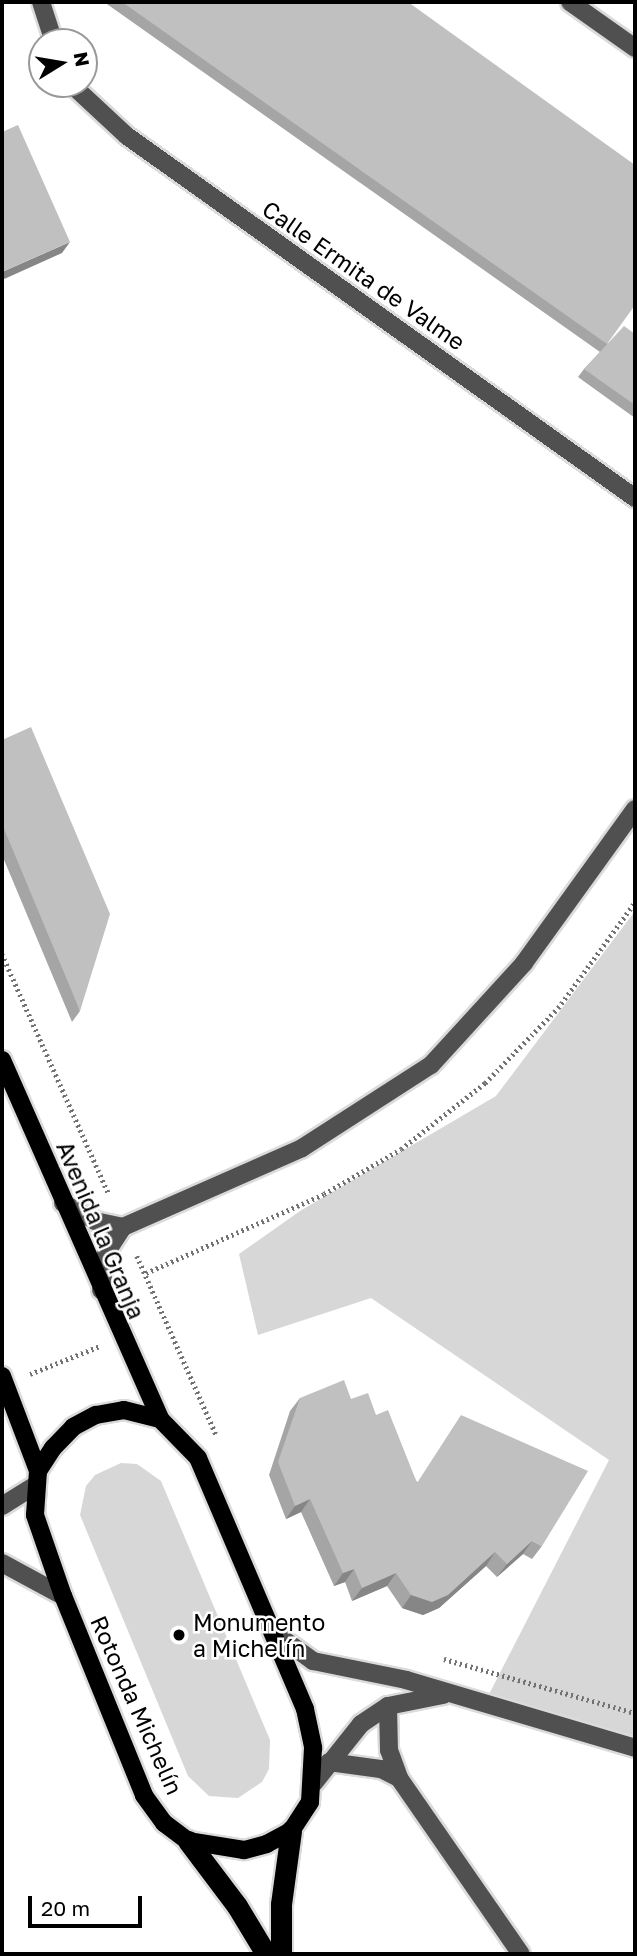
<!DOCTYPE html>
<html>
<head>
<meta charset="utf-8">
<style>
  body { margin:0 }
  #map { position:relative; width:637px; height:1956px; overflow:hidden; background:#fff; font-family:"Golos Text",sans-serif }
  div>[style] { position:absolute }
  .green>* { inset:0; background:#d7d7d7 }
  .path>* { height:4.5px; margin-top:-2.25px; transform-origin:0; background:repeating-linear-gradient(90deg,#727272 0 2px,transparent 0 5.5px) }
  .roads { filter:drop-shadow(2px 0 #dbdbdb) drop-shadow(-2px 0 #dbdbdb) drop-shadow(0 2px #dbdbdb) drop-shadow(0 -2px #dbdbdb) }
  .minor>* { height:18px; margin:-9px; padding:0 9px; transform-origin:9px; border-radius:9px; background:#505050 }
  .major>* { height:18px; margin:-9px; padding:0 9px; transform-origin:9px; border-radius:9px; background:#000 }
  .highway>* { height:21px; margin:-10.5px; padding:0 10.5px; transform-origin:10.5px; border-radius:10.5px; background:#000 }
  .wall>* { inset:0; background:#a5a5a5 }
  .shaded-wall>* { inset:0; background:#868686 }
  .building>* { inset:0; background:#c0c0c0 }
  .dots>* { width:19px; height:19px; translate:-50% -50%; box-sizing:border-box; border:4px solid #fff; border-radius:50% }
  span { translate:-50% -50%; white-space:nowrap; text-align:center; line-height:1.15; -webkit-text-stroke:5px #fff; paint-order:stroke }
  .street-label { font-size:23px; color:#000 }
  .poi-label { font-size:23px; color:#000 }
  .left { translate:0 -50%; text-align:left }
  .frame { position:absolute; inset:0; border:4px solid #000; pointer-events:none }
  .north { position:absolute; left:28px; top:28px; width:70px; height:70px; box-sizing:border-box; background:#fff; border:2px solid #999; border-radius:50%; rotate:79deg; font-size:19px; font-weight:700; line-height:28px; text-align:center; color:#000 }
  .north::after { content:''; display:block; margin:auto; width:24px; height:32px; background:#000; clip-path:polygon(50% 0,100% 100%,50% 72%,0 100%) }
  .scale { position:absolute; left:28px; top:1896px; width:114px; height:32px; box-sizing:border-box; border:4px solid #000; border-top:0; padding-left:9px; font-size:21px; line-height:24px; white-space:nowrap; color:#000; -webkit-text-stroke:5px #fff; paint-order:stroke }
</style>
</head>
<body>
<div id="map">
  <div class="green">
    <div style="clip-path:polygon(635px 911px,635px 1750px,484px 1704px,609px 1460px,371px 1298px,258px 1335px,239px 1254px,300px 1211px,496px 1096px)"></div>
    <div style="clip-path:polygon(121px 1463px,137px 1464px,161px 1481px,270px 1740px,269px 1769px,262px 1782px,238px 1798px,209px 1796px,188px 1776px,80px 1515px,86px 1486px,95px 1475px)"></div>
  </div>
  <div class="path">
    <div style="left:2px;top:954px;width:263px;rotate:66deg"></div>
    <div style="left:137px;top:1256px;width:195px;rotate:66.1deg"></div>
    <div style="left:146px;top:1273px;width:195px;rotate:-23.9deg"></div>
    <div style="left:324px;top:1194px;width:89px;rotate:-30.3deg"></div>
    <div style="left:401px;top:1149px;width:107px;rotate:-38.2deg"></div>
    <div style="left:485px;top:1083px;width:105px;rotate:-45.8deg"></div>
    <div style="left:558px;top:1008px;width:131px;rotate:-54deg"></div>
    <div style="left:30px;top:1374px;width:75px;rotate:-21.8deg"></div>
    <div style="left:444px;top:1659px;width:198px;rotate:15.8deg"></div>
  </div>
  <div class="roads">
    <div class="minor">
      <div style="left:41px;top:2px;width:42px;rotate:72deg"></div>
      <div style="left:570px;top:2px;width:80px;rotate:35.3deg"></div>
      <div style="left:71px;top:84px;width:76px;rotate:42.9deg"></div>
      <div style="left:127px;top:136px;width:624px;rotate:35.47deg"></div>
      <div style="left:63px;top:1203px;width:37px;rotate:29deg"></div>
      <div style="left:95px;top:1221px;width:29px;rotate:12deg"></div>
      <div style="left:123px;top:1227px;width:196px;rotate:-23.8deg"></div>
      <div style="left:302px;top:1148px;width:153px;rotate:-32.8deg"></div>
      <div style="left:431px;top:1065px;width:138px;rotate:-47.6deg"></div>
      <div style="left:524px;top:963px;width:190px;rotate:-54.2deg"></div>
      <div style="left:101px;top:1290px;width:37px;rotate:-82deg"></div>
      <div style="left:106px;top:1253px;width:31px;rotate:-57deg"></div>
      <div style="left:2px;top:1506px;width:39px;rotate:-32deg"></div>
      <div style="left:2px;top:1563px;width:69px;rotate:28.4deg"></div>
      <div style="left:272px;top:1631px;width:51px;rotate:36.2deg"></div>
      <div style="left:313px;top:1661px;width:95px;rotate:11.5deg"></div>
      <div style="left:406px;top:1680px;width:239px;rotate:16.5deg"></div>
      <div style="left:388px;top:1706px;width:44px;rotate:88.7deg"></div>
      <div style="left:389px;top:1750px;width:30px;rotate:70deg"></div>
      <div style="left:399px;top:1778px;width:214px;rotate:55.3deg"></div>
      <div style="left:329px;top:1762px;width:52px;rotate:7.7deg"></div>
      <div style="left:381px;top:1769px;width:20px;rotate:27deg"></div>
      <div style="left:314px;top:1783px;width:75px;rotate:-51.5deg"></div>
      <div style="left:361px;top:1724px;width:32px;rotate:-34deg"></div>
      <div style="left:388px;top:1706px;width:56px;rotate:-11.3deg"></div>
    </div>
    <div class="major">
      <div style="left:2px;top:1060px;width:392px;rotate:66.2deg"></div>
      <div style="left:2px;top:1376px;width:102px;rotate:69.2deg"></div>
      <div style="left:124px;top:1410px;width:37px;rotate:14deg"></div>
      <div style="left:160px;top:1419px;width:54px;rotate:45.7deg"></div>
      <div style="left:198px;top:1458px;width:273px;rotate:66.9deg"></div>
      <div style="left:305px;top:1709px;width:40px;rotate:78deg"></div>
      <div style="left:313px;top:1748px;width:54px;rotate:93.2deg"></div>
      <div style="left:310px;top:1802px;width:35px;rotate:123deg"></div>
      <div style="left:291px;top:1831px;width:27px;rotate:152deg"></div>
      <div style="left:267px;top:1844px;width:24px;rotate:165deg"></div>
      <div style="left:244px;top:1850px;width:57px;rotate:-170.9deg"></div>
      <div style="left:188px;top:1841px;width:30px;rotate:-143deg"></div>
      <div style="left:164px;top:1823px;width:34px;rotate:-126deg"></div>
      <div style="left:144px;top:1795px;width:215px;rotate:-112.1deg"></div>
      <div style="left:63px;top:1596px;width:86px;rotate:-109.1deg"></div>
      <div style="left:35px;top:1515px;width:44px;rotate:-86.1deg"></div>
      <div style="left:38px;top:1471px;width:27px;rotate:-57deg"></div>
      <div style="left:53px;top:1448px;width:29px;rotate:-46deg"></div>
      <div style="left:73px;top:1427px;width:26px;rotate:-28deg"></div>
      <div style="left:96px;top:1415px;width:28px;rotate:-10deg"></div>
    </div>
    <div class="highway">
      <div style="left:188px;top:1841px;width:81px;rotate:53deg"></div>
      <div style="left:237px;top:1906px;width:56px;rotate:58.9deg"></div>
      <div style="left:281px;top:1954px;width:50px;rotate:-90deg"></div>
      <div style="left:281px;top:1904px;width:74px;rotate:-82.2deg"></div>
    </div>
  </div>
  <div class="wall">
    <div style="clip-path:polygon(104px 2px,408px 2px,608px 344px,635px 334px,635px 418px,578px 377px,584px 369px,600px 352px)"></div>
    <div style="clip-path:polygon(2px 740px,80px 1011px,72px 1022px,2px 855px)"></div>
    <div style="clip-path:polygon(300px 1398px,351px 1399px,376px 1415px,417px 1482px,542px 1546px,532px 1559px,523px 1554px,497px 1577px,486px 1566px,439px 1608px,423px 1615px,402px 1608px,387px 1586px,352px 1601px,345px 1582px,334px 1586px,301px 1512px,286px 1519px,269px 1475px,290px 1411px)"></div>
  </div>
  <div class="shaded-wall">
    <div style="clip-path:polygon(70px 242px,62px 253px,2px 280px,2px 272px)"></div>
    <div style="clip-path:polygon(310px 1499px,301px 1512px,286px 1519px,295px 1506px)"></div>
    <div style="clip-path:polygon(532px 1541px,523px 1554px,497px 1577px,507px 1564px)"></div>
    <div style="clip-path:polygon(495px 1552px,486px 1566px,439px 1608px,423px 1615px,402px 1608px,411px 1595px)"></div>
    <div style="clip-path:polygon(354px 1569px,345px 1582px,334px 1586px,343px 1573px)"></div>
    <div style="clip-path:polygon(396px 1573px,387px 1586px,352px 1601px,362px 1588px)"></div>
  </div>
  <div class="building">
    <div style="clip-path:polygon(122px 2px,408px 2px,635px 165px,635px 305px,607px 344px)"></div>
    <div style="clip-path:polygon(18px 125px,70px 242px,2px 272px,2px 132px)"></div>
    <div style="clip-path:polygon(624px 326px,635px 334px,635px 405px,584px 369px)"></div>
    <div style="clip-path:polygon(31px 727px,110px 914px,80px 1011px,2px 824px,2px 740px)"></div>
    <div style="clip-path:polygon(344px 1380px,351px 1399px,368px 1393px,376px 1415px,388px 1410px,417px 1483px,461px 1415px,588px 1471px,542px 1546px,532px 1541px,507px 1564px,495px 1552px,448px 1595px,432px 1602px,411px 1595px,396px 1573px,362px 1588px,354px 1569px,343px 1573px,310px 1499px,295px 1506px,278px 1462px,300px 1398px)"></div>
  </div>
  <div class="dots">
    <div style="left:179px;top:1635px;background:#000"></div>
  </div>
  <div class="street-label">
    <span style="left:364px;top:275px;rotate:35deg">Calle Ermita de Valme</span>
    <span style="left:101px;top:1230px;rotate:67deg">Avenida la Granja</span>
    <span style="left:137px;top:1705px;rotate:66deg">Rotonda Michelín</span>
  </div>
  <div class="poi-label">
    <span class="left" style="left:193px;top:1635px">Monumento<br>a Michelín</span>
  </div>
  <div class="frame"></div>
  <div class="north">N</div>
  <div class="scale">20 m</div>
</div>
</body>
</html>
